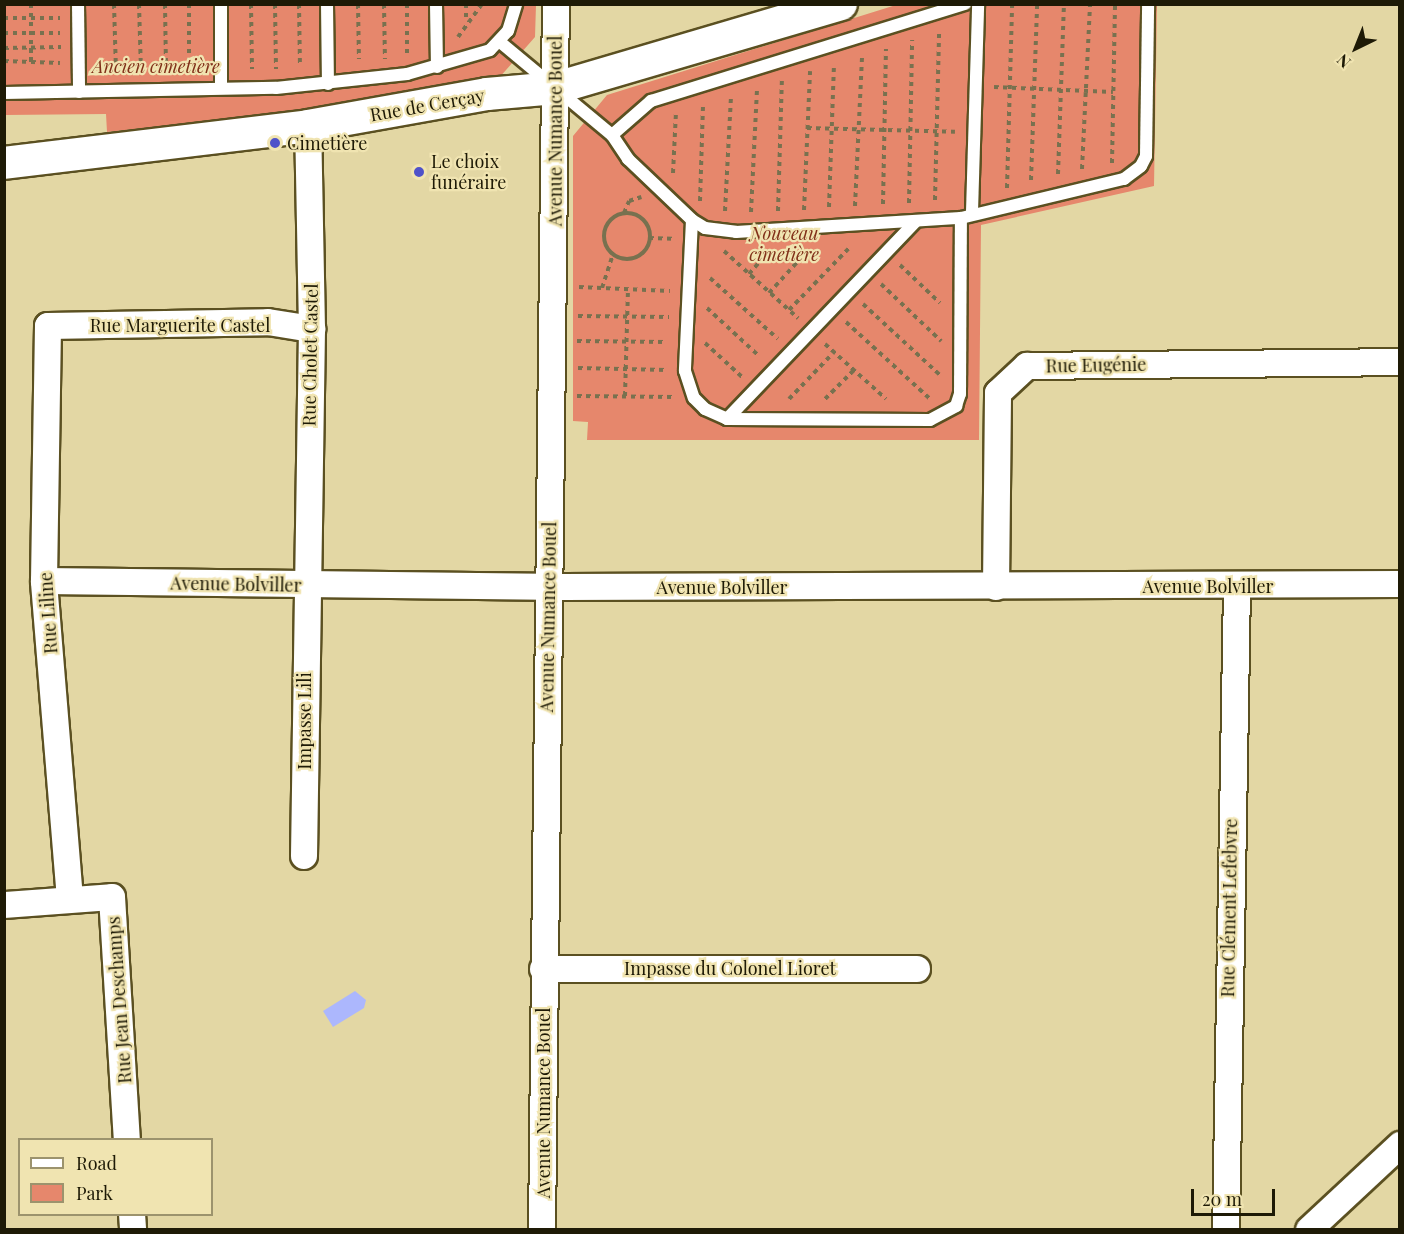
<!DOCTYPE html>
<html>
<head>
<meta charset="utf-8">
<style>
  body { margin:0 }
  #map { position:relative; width:1404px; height:1234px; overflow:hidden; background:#e3d7a4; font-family:"Playfair Display",serif }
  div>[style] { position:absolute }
  .green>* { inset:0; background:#e6876c }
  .water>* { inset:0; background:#acb7fd }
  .path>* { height:4px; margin-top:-2px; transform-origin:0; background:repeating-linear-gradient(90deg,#78714f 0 4.5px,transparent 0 9px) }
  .path>.ring { margin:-2px; padding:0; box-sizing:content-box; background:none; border:4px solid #78714f; border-radius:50% }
  .roads { filter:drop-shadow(2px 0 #5b5021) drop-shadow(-2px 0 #5b5021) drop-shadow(0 2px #5b5021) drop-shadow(0 -2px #5b5021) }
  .service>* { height:12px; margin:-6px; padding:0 6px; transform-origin:6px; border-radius:6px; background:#fff }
  .minor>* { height:26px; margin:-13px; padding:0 13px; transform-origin:13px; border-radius:13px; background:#fff }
  .tertiary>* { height:32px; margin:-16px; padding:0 16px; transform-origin:16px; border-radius:16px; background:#fff }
  .dots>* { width:16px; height:16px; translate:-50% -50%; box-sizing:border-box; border:3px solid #f0e4b1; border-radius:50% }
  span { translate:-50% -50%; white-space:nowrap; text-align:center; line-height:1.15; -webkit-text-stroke:4.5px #f0e4b1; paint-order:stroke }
  .park-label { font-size:18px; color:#813019; font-style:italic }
  .street-label { font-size:18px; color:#1e1a06 }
  .poi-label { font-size:18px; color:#1e1a06 }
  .left { translate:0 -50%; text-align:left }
  .frame { position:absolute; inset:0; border:6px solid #1e1a06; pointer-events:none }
  .legend { position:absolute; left:18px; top:1138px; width:195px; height:78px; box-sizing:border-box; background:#f0e4b1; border:2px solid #9c936d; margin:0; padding:8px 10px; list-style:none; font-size:18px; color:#1e1a06 }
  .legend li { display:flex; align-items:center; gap:12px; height:30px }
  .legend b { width:30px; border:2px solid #9c936d }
  .north { position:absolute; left:1326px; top:18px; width:60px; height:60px; -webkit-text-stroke:4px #f0e4b1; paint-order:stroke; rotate:223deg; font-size:16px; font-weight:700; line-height:24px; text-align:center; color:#1e1a06 }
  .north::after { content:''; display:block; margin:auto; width:21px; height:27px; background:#1e1a06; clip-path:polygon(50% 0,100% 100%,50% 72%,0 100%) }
  .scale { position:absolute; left:1191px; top:1189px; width:84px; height:27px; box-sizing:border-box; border:3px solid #1e1a06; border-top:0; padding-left:8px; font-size:18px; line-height:21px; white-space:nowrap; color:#1e1a06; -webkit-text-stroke:4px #f0e4b1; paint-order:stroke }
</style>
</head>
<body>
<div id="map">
  <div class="green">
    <div style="clip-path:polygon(4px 5px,536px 5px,535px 37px,498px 79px,348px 106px,107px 132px,106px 114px,5px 115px)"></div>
    <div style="clip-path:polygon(896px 5px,1157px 5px,1154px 186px,981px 225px,979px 440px,587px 440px,588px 422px,573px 421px,573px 136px,607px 95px)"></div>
  </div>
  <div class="water">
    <div style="clip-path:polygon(355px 991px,366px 1000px,364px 1008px,333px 1027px,323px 1011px)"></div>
  </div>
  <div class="path">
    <div style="left:114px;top:4px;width:69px;rotate:88.3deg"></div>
    <div style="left:139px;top:4px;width:69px;rotate:88.3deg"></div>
    <div style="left:165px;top:4px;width:67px;rotate:89.1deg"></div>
    <div style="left:189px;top:4px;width:66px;rotate:90deg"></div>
    <div style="left:251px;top:4px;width:65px;rotate:89.1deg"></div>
    <div style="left:275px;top:4px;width:65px;rotate:89.1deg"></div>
    <div style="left:299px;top:4px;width:63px;rotate:89.1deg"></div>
    <div style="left:358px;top:4px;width:55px;rotate:89deg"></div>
    <div style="left:384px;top:4px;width:55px;rotate:89deg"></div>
    <div style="left:407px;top:4px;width:51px;rotate:90deg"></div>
    <div style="left:466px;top:4px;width:15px;rotate:90deg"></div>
    <div style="left:4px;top:18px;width:56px"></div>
    <div style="left:4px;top:33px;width:56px"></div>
    <div style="left:458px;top:37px;width:41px;rotate:-54deg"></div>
    <div style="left:4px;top:48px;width:57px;rotate:-1deg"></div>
    <div style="left:4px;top:61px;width:56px;rotate:2deg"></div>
    <div style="left:31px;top:62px;width:58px;rotate:-90deg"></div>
    <div style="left:994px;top:87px;width:119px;rotate:2.4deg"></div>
    <div style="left:807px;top:128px;width:148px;rotate:1.5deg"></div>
    <div style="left:1112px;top:163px;width:159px;rotate:-88.9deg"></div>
    <div style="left:1082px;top:169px;width:165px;rotate:-87.2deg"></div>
    <div style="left:673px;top:173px;width:61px;rotate:-87.2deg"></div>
    <div style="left:1058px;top:174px;width:170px;rotate:-88deg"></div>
    <div style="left:1031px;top:180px;width:176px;rotate:-88deg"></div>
    <div style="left:1007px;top:188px;width:184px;rotate:-88.4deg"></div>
    <div style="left:935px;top:200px;width:169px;rotate:-88.6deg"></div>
    <div style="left:700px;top:201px;width:97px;rotate:-88.2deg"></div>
    <div style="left:909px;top:203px;width:163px;rotate:-88.9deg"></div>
    <div style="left:883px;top:204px;width:155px;rotate:-88.9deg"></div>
    <div style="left:855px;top:206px;width:151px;rotate:-87.3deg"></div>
    <div style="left:829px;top:207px;width:142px;rotate:-88deg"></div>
    <div style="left:804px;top:210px;width:139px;rotate:-87.5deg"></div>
    <div style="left:725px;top:211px;width:116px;rotate:-87deg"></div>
    <div style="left:778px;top:211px;width:131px;rotate:-88.3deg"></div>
    <div style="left:751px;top:212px;width:124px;rotate:-87.2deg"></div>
    <div style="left:624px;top:213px;width:13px;rotate:-67deg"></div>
    <div style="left:629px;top:201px;width:13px;rotate:-18deg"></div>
    <div class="ring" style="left:604px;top:213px;width:42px;height:42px"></div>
    <div style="left:649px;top:238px;width:24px;rotate:2deg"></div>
    <div style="left:724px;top:251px;width:100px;rotate:42.2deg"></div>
    <div style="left:900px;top:265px;width:55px;rotate:43.5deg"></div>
    <div style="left:749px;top:274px;width:32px;rotate:-49deg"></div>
    <div style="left:710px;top:278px;width:91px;rotate:41.9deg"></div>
    <div style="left:881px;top:284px;width:83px;rotate:43.5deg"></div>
    <div style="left:579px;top:287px;width:91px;rotate:2.5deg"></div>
    <div style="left:602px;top:288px;width:36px;rotate:-72deg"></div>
    <div style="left:769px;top:293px;width:62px;rotate:-47.6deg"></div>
    <div style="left:863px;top:304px;width:106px;rotate:42.7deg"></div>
    <div style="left:707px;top:308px;width:71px;rotate:42.7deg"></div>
    <div style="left:789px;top:310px;width:89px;rotate:-45.9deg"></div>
    <div style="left:578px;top:316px;width:91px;rotate:0.6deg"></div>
    <div style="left:846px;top:322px;width:113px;rotate:42.5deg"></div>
    <div style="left:577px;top:341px;width:89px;rotate:0.6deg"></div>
    <div style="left:705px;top:343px;width:50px;rotate:42.6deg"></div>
    <div style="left:825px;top:344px;width:82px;rotate:42deg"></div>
    <div style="left:578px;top:368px;width:89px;rotate:1.3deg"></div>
    <div style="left:577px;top:396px;width:98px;rotate:0.6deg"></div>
    <div style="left:625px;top:396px;width:107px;rotate:-88.4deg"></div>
    <div style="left:789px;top:399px;width:65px;rotate:-46.2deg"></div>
    <div style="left:825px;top:399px;width:41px;rotate:-45deg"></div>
  </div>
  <div class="roads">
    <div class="service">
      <div style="left:78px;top:4px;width:88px;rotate:89.3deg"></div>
      <div style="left:221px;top:4px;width:84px;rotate:90deg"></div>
      <div style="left:327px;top:4px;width:80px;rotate:89.3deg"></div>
      <div style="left:436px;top:4px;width:63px;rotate:89.1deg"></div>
      <div style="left:500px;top:42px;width:146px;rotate:39.7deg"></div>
      <div style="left:612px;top:135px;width:29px;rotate:56deg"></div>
      <div style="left:628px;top:159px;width:88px;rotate:43.6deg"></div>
      <div style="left:692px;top:220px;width:151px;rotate:92.7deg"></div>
      <div style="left:685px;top:371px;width:28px;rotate:72deg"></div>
      <div style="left:694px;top:398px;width:16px;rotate:45deg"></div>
      <div style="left:705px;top:409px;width:24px;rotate:24deg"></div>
      <div style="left:727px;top:419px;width:203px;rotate:0.3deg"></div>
      <div style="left:930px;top:420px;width:30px;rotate:-28deg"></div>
      <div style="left:956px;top:406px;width:13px;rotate:-72deg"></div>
      <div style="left:960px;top:394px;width:176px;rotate:-89.7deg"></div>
      <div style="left:961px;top:218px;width:168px;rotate:-13.5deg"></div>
      <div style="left:1124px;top:179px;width:21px;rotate:-37deg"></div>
      <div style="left:1141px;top:166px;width:11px;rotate:-63deg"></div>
      <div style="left:1146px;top:156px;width:152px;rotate:-89.2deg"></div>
      <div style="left:4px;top:93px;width:272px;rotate:-1.1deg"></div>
      <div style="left:276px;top:88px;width:132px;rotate:-6.1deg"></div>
      <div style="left:407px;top:74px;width:86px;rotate:-16.1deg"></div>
      <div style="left:490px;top:50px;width:26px;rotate:-47deg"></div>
      <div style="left:508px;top:31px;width:28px;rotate:-73deg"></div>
      <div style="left:612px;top:135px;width:52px;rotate:-41.1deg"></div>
      <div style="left:651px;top:101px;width:329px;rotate:-17.2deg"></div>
      <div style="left:972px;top:212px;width:208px;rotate:-88.3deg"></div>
      <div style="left:692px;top:220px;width:15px;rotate:32deg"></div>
      <div style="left:705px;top:228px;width:31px;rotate:7deg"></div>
      <div style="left:736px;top:232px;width:225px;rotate:-3.6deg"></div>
      <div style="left:727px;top:419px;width:274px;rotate:-46.3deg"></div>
    </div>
    <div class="minor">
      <div style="left:44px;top:581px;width:519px;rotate:0.66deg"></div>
      <div style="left:563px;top:587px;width:837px;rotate:-0.21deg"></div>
      <div style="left:996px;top:587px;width:194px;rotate:-89.4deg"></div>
      <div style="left:998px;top:393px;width:40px;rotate:-43deg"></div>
      <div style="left:1027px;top:366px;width:373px;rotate:-0.6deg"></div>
      <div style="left:304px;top:856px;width:527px;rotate:-89.13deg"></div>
      <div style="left:312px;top:329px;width:203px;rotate:-91.1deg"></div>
      <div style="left:70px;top:899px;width:319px;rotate:-94.7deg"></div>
      <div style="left:44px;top:581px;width:255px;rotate:-89.1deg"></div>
      <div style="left:48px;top:326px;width:220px;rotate:-1deg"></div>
      <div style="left:268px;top:322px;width:45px;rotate:9deg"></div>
      <div style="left:4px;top:905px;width:108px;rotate:-4.2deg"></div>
      <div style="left:112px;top:897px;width:243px;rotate:86.5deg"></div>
      <div style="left:543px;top:969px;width:374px"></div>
      <div style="left:132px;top:1214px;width:16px;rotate:86deg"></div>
      <div style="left:542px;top:1230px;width:1226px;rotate:-89.35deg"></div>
      <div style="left:1226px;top:1230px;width:643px;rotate:-89.02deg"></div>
      <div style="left:1309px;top:1230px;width:125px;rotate:-43deg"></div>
    </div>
    <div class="tertiary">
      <div style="left:4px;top:163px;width:306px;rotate:-6.9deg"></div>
      <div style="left:308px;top:126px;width:182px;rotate:-10.1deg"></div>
      <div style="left:487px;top:94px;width:69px;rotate:-5deg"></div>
      <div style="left:556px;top:88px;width:297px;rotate:-16.4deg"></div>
    </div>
  </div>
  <div class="dots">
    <div style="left:275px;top:143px;background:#4f52c9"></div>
    <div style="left:419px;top:172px;background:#4f52c9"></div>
  </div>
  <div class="park-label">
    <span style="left:156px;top:66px">Ancien cimetière</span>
    <span style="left:784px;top:244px">Nouveau<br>cimetière</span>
  </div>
  <div class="street-label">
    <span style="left:427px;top:105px;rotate:-10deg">Rue de Cerçay</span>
    <span style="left:555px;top:131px;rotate:-90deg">Avenue Numance Bouel</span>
    <span style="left:180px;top:325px">Rue Marguerite Castel</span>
    <span style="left:310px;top:355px;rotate:-89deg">Rue Cholet Castel</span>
    <span style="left:1096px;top:365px;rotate:-1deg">Rue Eugénie</span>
    <span style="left:236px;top:584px;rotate:1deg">Avenue Bolviller</span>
    <span style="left:1208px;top:586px">Avenue Bolviller</span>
    <span style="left:722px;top:587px">Avenue Bolviller</span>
    <span style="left:48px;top:613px;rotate:-94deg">Rue Liline</span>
    <span style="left:548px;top:617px;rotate:-89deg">Avenue Numance Bouel</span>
    <span style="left:304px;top:721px;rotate:-90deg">Impasse Lili</span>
    <span style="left:1229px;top:908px;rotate:-89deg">Rue Clément Lefebvre</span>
    <span style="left:730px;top:968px">Impasse du Colonel Lioret</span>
    <span style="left:119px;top:1000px;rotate:-94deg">Rue Jean Deschamps</span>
    <span style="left:543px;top:1103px;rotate:-90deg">Avenue Numance Bouel</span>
  </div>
  <div class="poi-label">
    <span class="left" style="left:287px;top:143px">Cimetière</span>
    <span class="left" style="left:431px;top:172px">Le choix<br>funéraire</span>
  </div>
  <div class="frame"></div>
  <ul class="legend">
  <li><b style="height:8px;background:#fff"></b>Road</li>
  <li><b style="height:16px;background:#e6876c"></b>Park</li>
  </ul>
  <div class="north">N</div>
  <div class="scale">20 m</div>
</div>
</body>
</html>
